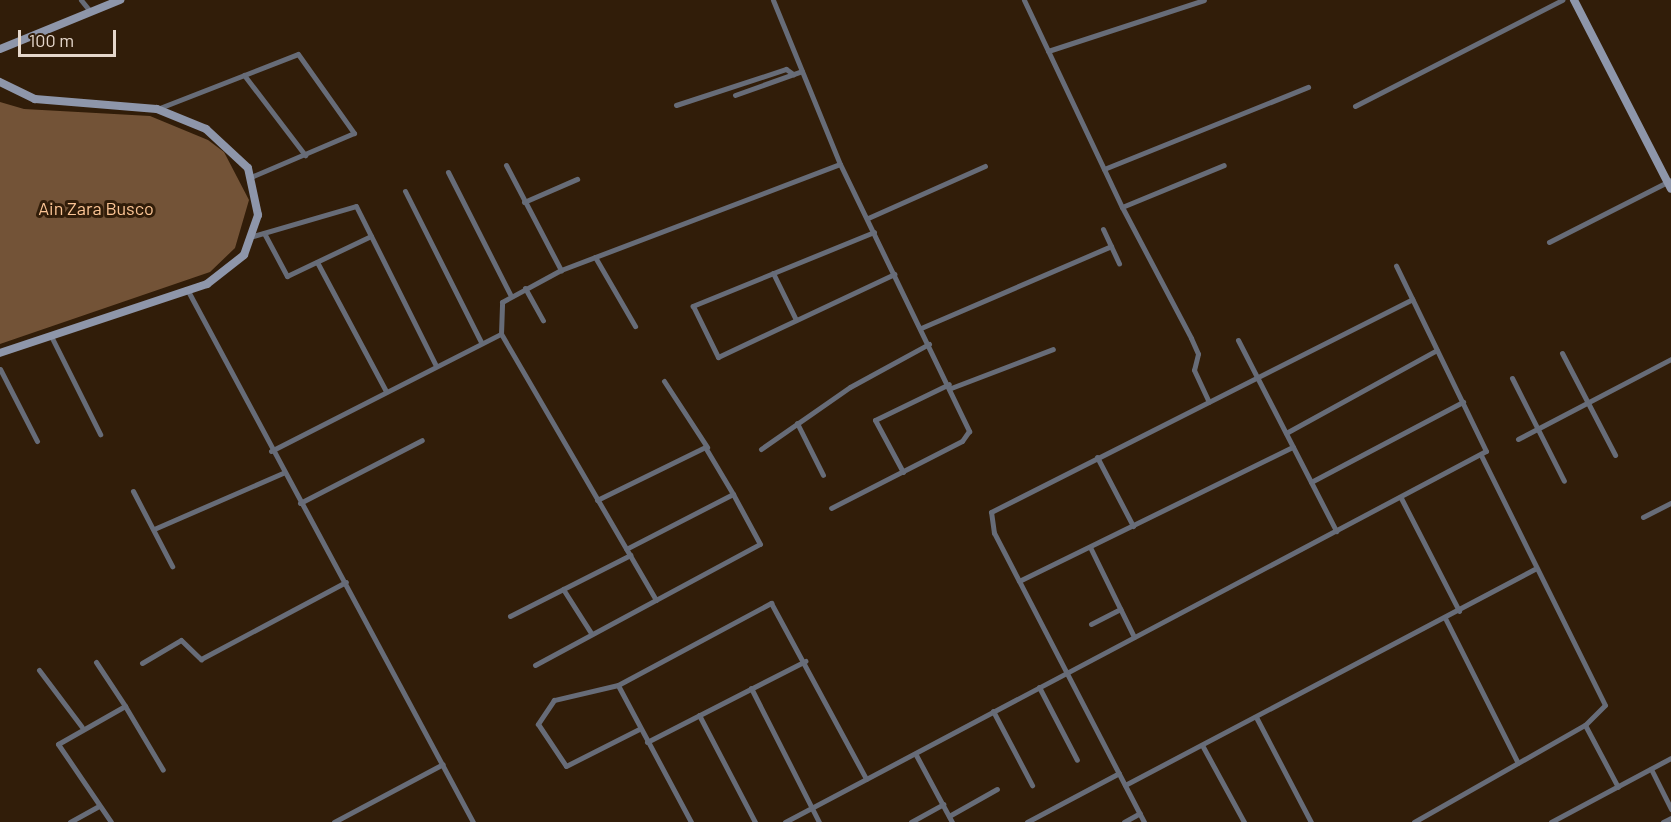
<!DOCTYPE html>
<html>
<head>
<meta charset="utf-8">
<style>
  body { margin:0 }
  #map { position:relative; width:1671px; height:822px; overflow:hidden; background:#311d09; font-family:Barlow,sans-serif }
  div>[style] { position:absolute }
  .forest>* { inset:0; background:#735337 }
  .street>* { height:5px; margin:-2.5px; padding:0 2.5px; transform-origin:2.5px; border-radius:2.5px; background:#676c78 }
  .secondary>* { height:8px; margin:-4px; padding:0 4px; transform-origin:4px; border-radius:4px; background:#8e96aa }
  span { translate:-50% -50%; white-space:nowrap; text-align:center; line-height:1.15; -webkit-text-stroke:6px #311d09; paint-order:stroke }
  .park-label { font-size:18px; color:#fcc595 }
  .scale { position:absolute; left:18px; top:30px; width:98px; height:27px; box-sizing:border-box; border:3px solid #e5d7cb; border-top:0; padding-left:8px; font-size:18px; line-height:21px; white-space:nowrap; color:#e5d7cb; -webkit-text-stroke:4px #311d09; paint-order:stroke }
</style>
</head>
<body>
<div id="map">
  <div class="forest">
    <div style="clip-path:polygon(0 102px,24px 109px,150px 116px,208px 140px,224px 152px,249px 200px,235px 248px,210px 272px,0 344px)"></div>
  </div>
  <div class="street">
    <div style="left:81px;top:0;width:14px;rotate:51deg"></div>
    <div style="left:773px;top:0;width:177px;rotate:67.8deg"></div>
    <div style="left:840px;top:164px;width:297px;rotate:64.2deg"></div>
    <div style="left:969px;top:431px;width:12px;rotate:125deg"></div>
    <div style="left:962px;top:441px;width:147px;rotate:152.9deg"></div>
    <div style="left:1024px;top:0;width:229px;rotate:64.7deg"></div>
    <div style="left:1122px;top:207px;width:110px;rotate:-22.4deg"></div>
    <div style="left:1048px;top:51px;width:164px;rotate:-18.1deg"></div>
    <div style="left:244px;top:75px;width:101px;rotate:52.7deg"></div>
    <div style="left:735px;top:95px;width:71px;rotate:-19.7deg"></div>
    <div style="left:676px;top:105px;width:116px;rotate:-18.1deg"></div>
    <div style="left:786px;top:69px;width:9px;rotate:36deg"></div>
    <div style="left:1355px;top:106px;width:233px;rotate:-27.1deg"></div>
    <div style="left:157px;top:109px;width:151px;rotate:-21.3deg"></div>
    <div style="left:298px;top:54px;width:97px;rotate:54.7deg"></div>
    <div style="left:354px;top:133px;width:112px;rotate:156.9deg"></div>
    <div style="left:506px;top:165px;width:119px;rotate:62.4deg"></div>
    <div style="left:1104px;top:169px;width:220px;rotate:-21.9deg"></div>
    <div style="left:448px;top:172px;width:137px;rotate:63.1deg"></div>
    <div style="left:405px;top:191px;width:169px;rotate:63.3deg"></div>
    <div style="left:524px;top:202px;width:58px;rotate:-23.5deg"></div>
    <div style="left:1122px;top:207px;width:148px;rotate:62.2deg"></div>
    <div style="left:1191px;top:338px;width:17px;rotate:66deg"></div>
    <div style="left:1198px;top:354px;width:16px;rotate:104deg"></div>
    <div style="left:1194px;top:370px;width:35px;rotate:65deg"></div>
    <div style="left:868px;top:218px;width:128px;rotate:-24deg"></div>
    <div style="left:1103px;top:229px;width:38px;rotate:65deg"></div>
    <div style="left:874px;top:232px;width:196px;rotate:157.8deg"></div>
    <div style="left:693px;top:306px;width:57px;rotate:63.9deg"></div>
    <div style="left:718px;top:357px;width:195px;rotate:-25.2deg"></div>
    <div style="left:264px;top:233px;width:49px;rotate:61.9deg"></div>
    <div style="left:287px;top:276px;width:93px;rotate:-25.5deg"></div>
    <div style="left:253px;top:236px;width:107px;rotate:-16.2deg"></div>
    <div style="left:356px;top:206px;width:179px;rotate:63.4deg"></div>
    <div style="left:1549px;top:242px;width:137px;rotate:-26.9deg"></div>
    <div style="left:595px;top:257px;width:80px;rotate:59.9deg"></div>
    <div style="left:317px;top:262px;width:146px;rotate:61.9deg"></div>
    <div style="left:773px;top:273px;width:52px;rotate:63.9deg"></div>
    <div style="left:525px;top:288px;width:37px;rotate:61deg"></div>
    <div style="left:188px;top:291px;width:603px;rotate:61.78deg"></div>
    <div style="left:921px;top:328px;width:207px;rotate:-23.3deg"></div>
    <div style="left:51px;top:336px;width:110px;rotate:63.4deg"></div>
    <div style="left:1238px;top:340px;width:215px;rotate:62.8deg"></div>
    <div style="left:1562px;top:353px;width:115px;rotate:62.5deg"></div>
    <div style="left:0;top:369px;width:81px;rotate:62.8deg"></div>
    <div style="left:1512px;top:378px;width:115px;rotate:63.2deg"></div>
    <div style="left:664px;top:381px;width:79px;rotate:56.9deg"></div>
    <div style="left:951px;top:388px;width:109px;rotate:-20.9deg"></div>
    <div style="left:797px;top:423px;width:58px;rotate:63.4deg"></div>
    <div style="left:1286px;top:433px;width:172px;rotate:-28.8deg"></div>
    <div style="left:1518px;top:439px;width:173px;rotate:-27.6deg"></div>
    <div style="left:761px;top:449px;width:108px;rotate:-34.9deg"></div>
    <div style="left:850px;top:387px;width:90px;rotate:-28.6deg"></div>
    <div style="left:271px;top:451px;width:258px;rotate:-27deg"></div>
    <div style="left:1097px;top:457px;width:78px;rotate:62.4deg"></div>
    <div style="left:903px;top:472px;width:59px;rotate:-118.3deg"></div>
    <div style="left:875px;top:420px;width:82px;rotate:-25.9deg"></div>
    <div style="left:1311px;top:482px;width:172px;rotate:-27.8deg"></div>
    <div style="left:133px;top:491px;width:85px;rotate:62.5deg"></div>
    <div style="left:1401px;top:498px;width:127px;rotate:62.8deg"></div>
    <div style="left:597px;top:500px;width:120px;rotate:-26.1deg"></div>
    <div style="left:705px;top:447px;width:55px;rotate:59.2deg"></div>
    <div style="left:300px;top:503px;width:137px;rotate:-27.3deg"></div>
    <div style="left:1643px;top:517px;width:31px;rotate:-27deg"></div>
    <div style="left:154px;top:529px;width:141px;rotate:-23.5deg"></div>
    <div style="left:1090px;top:547px;width:100px;rotate:63.9deg"></div>
    <div style="left:1019px;top:581px;width:305px;rotate:-26.1deg"></div>
    <div style="left:563px;top:589px;width:52px;rotate:57.5deg"></div>
    <div style="left:656px;top:600px;width:308px;rotate:-120.2deg"></div>
    <div style="left:501px;top:334px;width:32px;rotate:-88deg"></div>
    <div style="left:502px;top:302px;width:67px;rotate:-28.5deg"></div>
    <div style="left:561px;top:270px;width:298px;rotate:-20.8deg"></div>
    <div style="left:510px;top:616px;width:135px;rotate:-26.9deg"></div>
    <div style="left:1445px;top:618px;width:162px;rotate:63.3deg"></div>
    <div style="left:1091px;top:624px;width:33px;rotate:-27deg"></div>
    <div style="left:96px;top:662px;width:53px;rotate:56.6deg"></div>
    <div style="left:125px;top:706px;width:77px;rotate:150.4deg"></div>
    <div style="left:58px;top:744px;width:94px;rotate:55.8deg"></div>
    <div style="left:142px;top:663px;width:45px;rotate:-30.5deg"></div>
    <div style="left:181px;top:640px;width:28px;rotate:44deg"></div>
    <div style="left:201px;top:659px;width:164px;rotate:-28deg"></div>
    <div style="left:535px;top:665px;width:255px;rotate:-28.3deg"></div>
    <div style="left:760px;top:544px;width:57px;rotate:-118.4deg"></div>
    <div style="left:733px;top:494px;width:120px;rotate:152.8deg"></div>
    <div style="left:39px;top:670px;width:71px;rotate:53deg"></div>
    <div style="left:618px;top:685px;width:66px;rotate:166.8deg"></div>
    <div style="left:554px;top:700px;width:29px;rotate:124deg"></div>
    <div style="left:538px;top:724px;width:50px;rotate:56.3deg"></div>
    <div style="left:566px;top:766px;width:82px;rotate:-26.9deg"></div>
    <div style="left:1039px;top:687px;width:82px;rotate:62.5deg"></div>
    <div style="left:751px;top:688px;width:150px;rotate:63.1deg"></div>
    <div style="left:125px;top:706px;width:74px;rotate:59.3deg"></div>
    <div style="left:993px;top:711px;width:84px;rotate:62.2deg"></div>
    <div style="left:699px;top:715px;width:121px;rotate:62.4deg"></div>
    <div style="left:1256px;top:717px;width:119px;rotate:62.4deg"></div>
    <div style="left:1585px;top:725px;width:70px;rotate:62deg"></div>
    <div style="left:647px;top:742px;width:178px;rotate:-27.1deg"></div>
    <div style="left:1202px;top:745px;width:88px;rotate:61.4deg"></div>
    <div style="left:916px;top:755px;width:76px;rotate:61.8deg"></div>
    <div style="left:1651px;top:769px;width:45px;rotate:63.4deg"></div>
    <div style="left:1125px;top:785px;width:463px;rotate:-27.8deg"></div>
    <div style="left:949px;top:816px;width:55px;rotate:-29.4deg"></div>
    <div style="left:70px;top:822px;width:33px;rotate:-29deg"></div>
    <div style="left:334px;top:822px;width:123px;rotate:-28deg"></div>
    <div style="left:691px;top:822px;width:155px;rotate:-118.1deg"></div>
    <div style="left:618px;top:685px;width:174px;rotate:-28.2deg"></div>
    <div style="left:771px;top:603px;width:200px;rotate:61.6deg"></div>
    <div style="left:785px;top:822px;width:793px;rotate:-27.89deg"></div>
    <div style="left:1486px;top:451px;width:206px;rotate:-115.9deg"></div>
    <div style="left:911px;top:822px;width:37px;rotate:-29deg"></div>
    <div style="left:1027px;top:822px;width:104px;rotate:-28deg"></div>
    <div style="left:1124px;top:822px;width:18px;rotate:-29deg"></div>
    <div style="left:1144px;top:822px;width:326px;rotate:-117.4deg"></div>
    <div style="left:994px;top:533px;width:21px;rotate:-98deg"></div>
    <div style="left:991px;top:512px;width:472px;rotate:-26.8deg"></div>
    <div style="left:1414px;top:822px;width:197px;rotate:-29.6deg"></div>
    <div style="left:1585px;top:725px;width:28px;rotate:-45deg"></div>
    <div style="left:1605px;top:705px;width:279px;rotate:-116.4deg"></div>
    <div style="left:1551px;top:822px;width:136px;rotate:-28.1deg"></div>
    <div style="left:1663px;top:822px;width:9px;rotate:-27deg"></div>
  </div>
  <div class="secondary">
    <div style="left:1574px;top:0;width:212px;rotate:62.8deg"></div>
    <div style="left:0;top:49px;width:130px;rotate:-22.2deg"></div>
    <div style="left:0;top:82px;width:39px;rotate:26deg"></div>
    <div style="left:35px;top:99px;width:122px;rotate:4.7deg"></div>
    <div style="left:157px;top:109px;width:53px;rotate:22.2deg"></div>
    <div style="left:206px;top:129px;width:57px;rotate:42.9deg"></div>
    <div style="left:248px;top:168px;width:48px;rotate:78deg"></div>
    <div style="left:258px;top:215px;width:42px;rotate:109.3deg"></div>
    <div style="left:244px;top:255px;width:47px;rotate:141.9deg"></div>
    <div style="left:207px;top:284px;width:218px;rotate:161.6deg"></div>
  </div>
  <div class="park-label">
    <span style="left:96px;top:208px">Ain Zara Busco</span>
  </div>
  <div class="scale">100 m</div>
</div>
</body>
</html>
